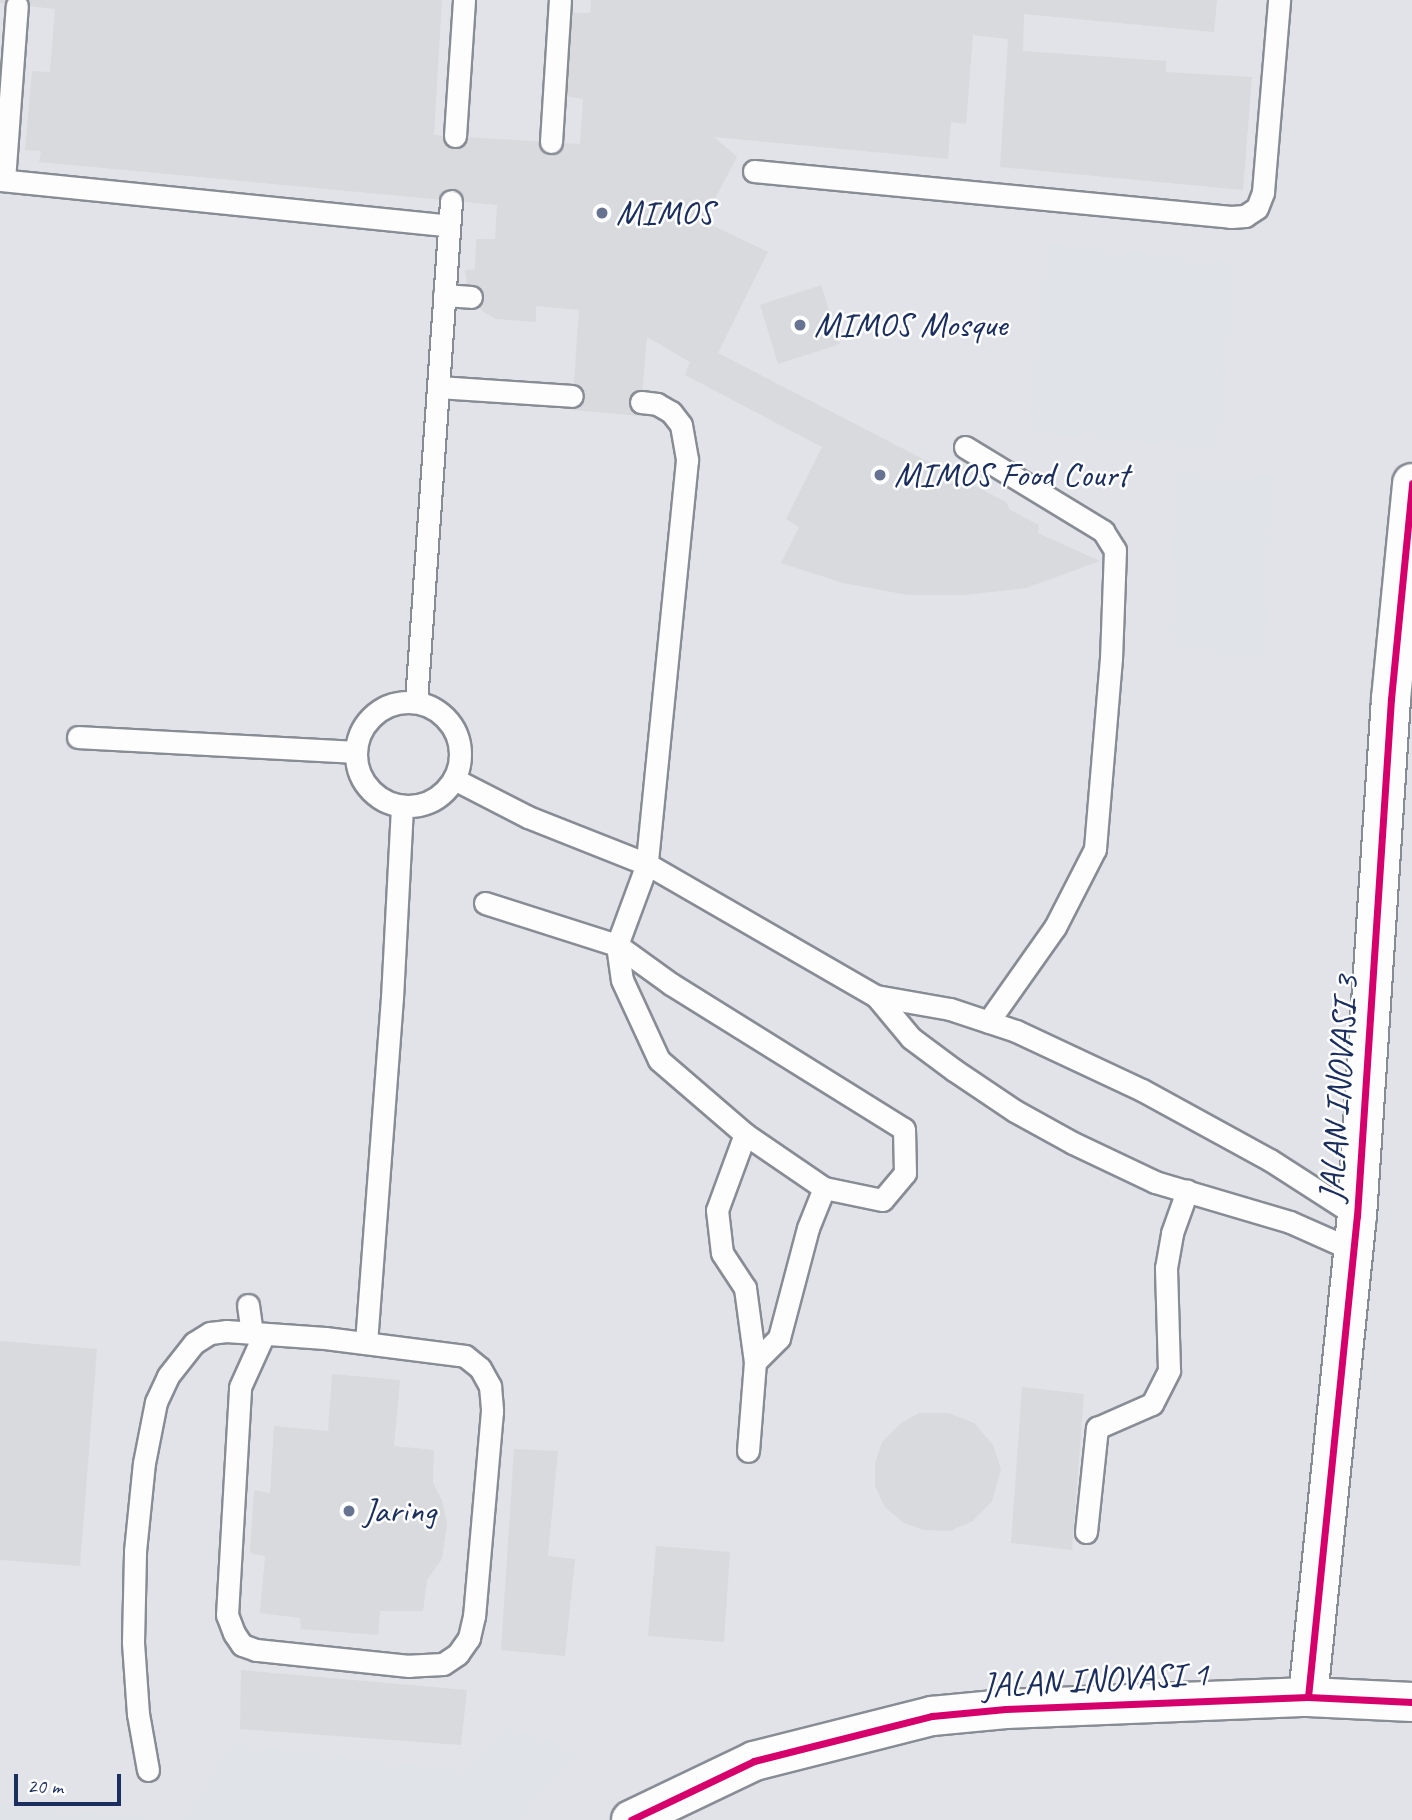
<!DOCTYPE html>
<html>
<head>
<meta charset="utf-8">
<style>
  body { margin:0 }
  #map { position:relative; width:1412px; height:1820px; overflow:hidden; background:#f2f3f4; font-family:Caveat,sans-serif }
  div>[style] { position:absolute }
  .built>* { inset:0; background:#e1e3e8 }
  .green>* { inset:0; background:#e0e3e8 }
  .building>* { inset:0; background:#d8dadd }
  .roads { filter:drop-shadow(2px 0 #888c95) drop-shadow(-2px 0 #888c95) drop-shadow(0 2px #888c95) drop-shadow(0 -2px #888c95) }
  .lane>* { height:21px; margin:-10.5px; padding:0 10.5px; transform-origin:10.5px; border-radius:10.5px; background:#fdfdfd }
  .lane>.ring { margin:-10.5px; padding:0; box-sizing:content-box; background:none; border:21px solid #fdfdfd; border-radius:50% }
  .street>* { height:38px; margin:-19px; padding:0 19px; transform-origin:19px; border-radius:19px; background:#fdfdfd }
  .cycleway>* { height:7px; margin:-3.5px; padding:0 3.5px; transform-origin:3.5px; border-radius:3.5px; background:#d6006c }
  .dots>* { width:19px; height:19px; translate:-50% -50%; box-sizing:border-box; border:4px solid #fff; border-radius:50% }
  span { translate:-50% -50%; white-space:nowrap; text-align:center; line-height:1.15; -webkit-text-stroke:5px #fff; paint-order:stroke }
  .poi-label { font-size:35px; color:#1b2f5e }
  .left { translate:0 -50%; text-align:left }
  .street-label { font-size:35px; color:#1b2f5e }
  .scale { position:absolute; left:14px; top:1774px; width:107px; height:32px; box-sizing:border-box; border:4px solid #1b2f5e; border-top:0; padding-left:9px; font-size:21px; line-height:24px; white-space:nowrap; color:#1b2f5e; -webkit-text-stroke:5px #fff; paint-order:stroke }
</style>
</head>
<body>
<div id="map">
  <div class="built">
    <div style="clip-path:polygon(0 0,1412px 0,1412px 1820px,0 1820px)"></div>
  </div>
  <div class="green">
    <div style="clip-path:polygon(1045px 243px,1238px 262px,1220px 451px,1026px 432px)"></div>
    <div style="clip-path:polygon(1175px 472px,1273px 476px,1266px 657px,1169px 653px)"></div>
    <div style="clip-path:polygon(506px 1726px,584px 1753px,521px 1820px,0 1820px,0 1804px,182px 1820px,228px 1743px,463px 1770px)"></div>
  </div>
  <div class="building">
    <div style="clip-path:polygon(0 0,442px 0,434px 135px,580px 144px,583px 99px,559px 95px,564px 13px,590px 13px,591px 0,1217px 0,1214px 32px,1024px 14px,1023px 51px,1166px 61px,1166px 72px,1252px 77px,1243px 190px,1000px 167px,1008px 39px,973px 35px,966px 124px,951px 122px,948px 159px,714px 137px,737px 157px,703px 221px,768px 252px,718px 353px,1006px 502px,1010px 510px,1039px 525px,1038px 533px,1100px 561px,1026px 588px,964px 595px,908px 595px,843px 583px,781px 563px,799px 527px,786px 519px,822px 447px,685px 375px,690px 362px,647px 337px,640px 416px,572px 410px,579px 310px,536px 306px,536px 322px,496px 319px,482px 311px,467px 287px,465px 270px,475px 269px,476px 239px,495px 239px,497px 205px,39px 162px,41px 151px,25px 150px,32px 71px,50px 72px,55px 9px,0 3px)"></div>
    <div style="clip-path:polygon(821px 285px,840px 344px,778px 364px,760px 305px)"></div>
    <div style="clip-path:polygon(0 1341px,97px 1349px,80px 1566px,0 1560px)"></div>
    <div style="clip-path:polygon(332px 1374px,400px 1380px,394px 1446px,434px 1450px,433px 1483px,442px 1500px,447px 1523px,442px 1559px,427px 1580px,423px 1611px,380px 1611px,378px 1635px,301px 1629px,300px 1618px,260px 1613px,265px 1556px,250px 1553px,254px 1490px,270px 1493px,274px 1426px,328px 1431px)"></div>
    <div style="clip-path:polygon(1022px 1387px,1084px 1394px,1072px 1550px,1011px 1543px)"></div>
    <div style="clip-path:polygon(919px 1413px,949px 1413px,974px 1423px,993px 1445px,1001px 1469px,992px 1501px,973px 1521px,950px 1531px,924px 1530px,904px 1523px,885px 1507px,875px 1486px,875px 1464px,882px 1442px,901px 1423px)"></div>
    <div style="clip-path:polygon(514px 1449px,558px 1451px,548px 1556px,575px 1559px,565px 1656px,501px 1650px)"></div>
    <div style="clip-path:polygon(656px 1546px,730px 1552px,724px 1642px,648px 1636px)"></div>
    <div style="clip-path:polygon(241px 1670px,467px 1690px,461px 1745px,240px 1729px)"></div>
  </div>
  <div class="roads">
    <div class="lane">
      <div style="left:455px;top:136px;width:136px;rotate:-86.2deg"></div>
      <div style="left:551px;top:142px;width:142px;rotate:-86.4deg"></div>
      <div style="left:754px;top:171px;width:479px;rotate:5.5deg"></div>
      <div style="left:1231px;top:217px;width:14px;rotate:-4deg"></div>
      <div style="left:1245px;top:216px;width:14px;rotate:-34deg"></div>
      <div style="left:1257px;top:208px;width:17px;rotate:-69deg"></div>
      <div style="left:1263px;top:192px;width:193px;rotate:-85.2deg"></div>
      <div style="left:0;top:180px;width:451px;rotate:5.8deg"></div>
      <div style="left:4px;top:180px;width:175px;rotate:-85.8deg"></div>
      <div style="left:444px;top:295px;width:27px;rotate:4deg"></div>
      <div style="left:438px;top:387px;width:134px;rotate:3.8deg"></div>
      <div style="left:641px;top:402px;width:16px;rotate:7deg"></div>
      <div style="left:657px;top:404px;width:16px;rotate:30deg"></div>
      <div style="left:671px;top:412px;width:16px;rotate:52deg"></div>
      <div style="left:681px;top:425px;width:36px;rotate:80deg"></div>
      <div style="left:687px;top:460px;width:406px;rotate:95.7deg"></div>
      <div style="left:647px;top:864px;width:86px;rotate:110.3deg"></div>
      <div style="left:617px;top:945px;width:67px;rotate:35.8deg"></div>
      <div style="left:671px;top:984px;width:274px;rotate:31.9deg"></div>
      <div style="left:904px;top:1129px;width:44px;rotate:88.7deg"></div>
      <div style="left:905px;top:1173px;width:35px;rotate:130deg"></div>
      <div style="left:882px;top:1200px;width:59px;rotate:-168.3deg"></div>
      <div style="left:824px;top:1188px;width:43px;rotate:111.8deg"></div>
      <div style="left:808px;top:1228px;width:114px;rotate:104.8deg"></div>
      <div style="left:779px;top:1338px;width:34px;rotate:135deg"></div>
      <div style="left:755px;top:1362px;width:89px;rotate:94.5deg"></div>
      <div style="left:965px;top:447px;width:162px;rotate:31.3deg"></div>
      <div style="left:1103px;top:531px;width:22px;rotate:58deg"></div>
      <div style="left:1115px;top:550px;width:108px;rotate:92.1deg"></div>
      <div style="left:1111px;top:658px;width:192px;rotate:94.8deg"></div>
      <div style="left:1095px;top:849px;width:88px;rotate:117.1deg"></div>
      <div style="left:1055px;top:927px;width:116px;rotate:125.2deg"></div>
      <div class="ring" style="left:356px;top:702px;width:83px;height:83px"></div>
      <div style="left:416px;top:702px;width:502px;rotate:-86deg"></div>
      <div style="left:78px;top:737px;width:278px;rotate:3.1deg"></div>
      <div style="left:454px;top:779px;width:83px;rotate:27.2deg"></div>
      <div style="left:528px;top:817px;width:128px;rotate:21.6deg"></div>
      <div style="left:647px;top:864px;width:264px;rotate:30deg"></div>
      <div style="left:876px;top:996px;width:75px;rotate:10deg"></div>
      <div style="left:950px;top:1009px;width:70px;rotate:18.4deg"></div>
      <div style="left:1016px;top:1031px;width:139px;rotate:25.1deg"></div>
      <div style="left:1142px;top:1090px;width:146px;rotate:28.7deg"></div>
      <div style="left:1270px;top:1160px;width:103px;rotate:32.8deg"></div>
      <div style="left:485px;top:903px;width:139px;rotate:17.7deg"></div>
      <div style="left:617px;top:945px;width:35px;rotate:82deg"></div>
      <div style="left:622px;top:980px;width:88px;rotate:65.2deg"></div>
      <div style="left:659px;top:1060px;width:113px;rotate:40.7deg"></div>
      <div style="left:745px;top:1134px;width:81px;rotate:110.2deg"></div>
      <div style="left:717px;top:1210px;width:43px;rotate:83.4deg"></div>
      <div style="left:722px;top:1253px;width:42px;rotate:56.7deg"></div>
      <div style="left:745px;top:1288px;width:75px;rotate:82.3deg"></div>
      <div style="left:876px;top:996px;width:55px;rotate:50.2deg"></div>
      <div style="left:911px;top:1038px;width:54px;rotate:36.7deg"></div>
      <div style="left:954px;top:1070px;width:73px;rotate:33.9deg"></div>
      <div style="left:1015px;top:1111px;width:66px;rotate:28.9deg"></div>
      <div style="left:1073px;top:1143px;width:91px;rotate:25.4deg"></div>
      <div style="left:1155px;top:1182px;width:141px;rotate:16.5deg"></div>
      <div style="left:1290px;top:1222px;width:57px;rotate:23.9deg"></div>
      <div style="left:1342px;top:1245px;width:15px;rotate:48deg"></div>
      <div style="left:745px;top:1134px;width:96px;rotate:34.4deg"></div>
      <div style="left:248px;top:1305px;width:28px;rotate:82deg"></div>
      <div style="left:366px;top:1343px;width:346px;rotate:-85.7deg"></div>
      <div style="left:392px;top:998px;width:192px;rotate:-87deg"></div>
      <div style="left:1086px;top:1532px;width:105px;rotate:-84deg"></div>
      <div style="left:1097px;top:1428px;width:60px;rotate:-23.6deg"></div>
      <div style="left:1152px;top:1404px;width:38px;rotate:-63deg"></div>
      <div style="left:1169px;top:1370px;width:102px;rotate:-91.7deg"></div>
      <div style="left:1166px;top:1268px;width:36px;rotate:-80deg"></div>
      <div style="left:1172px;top:1233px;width:45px;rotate:-70.3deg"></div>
      <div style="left:148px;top:1770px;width:57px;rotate:-100.1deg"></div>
      <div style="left:138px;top:1714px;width:72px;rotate:-94deg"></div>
      <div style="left:133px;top:1642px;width:91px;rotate:-88.7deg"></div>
      <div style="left:135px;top:1551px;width:88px;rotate:-84.2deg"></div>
      <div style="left:144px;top:1463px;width:62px;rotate:-78.9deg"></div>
      <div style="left:156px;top:1402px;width:29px;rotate:-65deg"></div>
      <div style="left:168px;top:1376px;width:42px;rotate:-51.8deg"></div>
      <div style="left:194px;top:1343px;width:19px;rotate:-32deg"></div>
      <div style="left:210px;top:1333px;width:16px;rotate:-7deg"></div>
      <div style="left:226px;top:1331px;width:99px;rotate:4deg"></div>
      <div style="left:325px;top:1338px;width:141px;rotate:7.3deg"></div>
      <div style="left:465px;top:1356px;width:19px;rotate:39deg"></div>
      <div style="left:480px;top:1368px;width:21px;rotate:61deg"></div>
      <div style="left:490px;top:1386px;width:25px;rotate:85deg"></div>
      <div style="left:492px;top:1411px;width:206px;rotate:95deg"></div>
      <div style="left:474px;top:1616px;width:23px;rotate:103deg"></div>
      <div style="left:469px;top:1638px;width:19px;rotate:125deg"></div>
      <div style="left:458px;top:1654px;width:18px;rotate:146deg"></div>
      <div style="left:443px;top:1664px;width:34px;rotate:177deg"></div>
      <div style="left:409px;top:1666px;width:154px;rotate:-174deg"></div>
      <div style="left:256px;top:1650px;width:15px;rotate:-160deg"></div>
      <div style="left:242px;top:1645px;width:14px;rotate:-124deg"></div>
      <div style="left:234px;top:1633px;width:19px;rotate:-111deg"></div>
      <div style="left:227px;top:1615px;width:228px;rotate:-86.7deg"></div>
      <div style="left:240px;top:1387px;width:58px;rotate:-65.6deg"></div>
    </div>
    <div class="street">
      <div style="left:1308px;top:1697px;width:483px;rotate:-84.2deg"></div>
      <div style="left:1357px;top:1216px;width:518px;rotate:-86.24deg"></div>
      <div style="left:1391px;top:699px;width:217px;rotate:-84.4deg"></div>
      <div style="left:631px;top:1820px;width:136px;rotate:-25.6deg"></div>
      <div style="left:754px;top:1761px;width:184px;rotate:-14.2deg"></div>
      <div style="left:932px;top:1716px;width:74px;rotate:-5.4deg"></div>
      <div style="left:1006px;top:1709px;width:302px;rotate:-2.3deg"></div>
      <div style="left:1308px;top:1697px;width:104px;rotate:2.8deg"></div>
    </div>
  </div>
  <div class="cycleway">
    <div style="left:1308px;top:1697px;width:483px;rotate:-84.2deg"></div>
    <div style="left:1357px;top:1216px;width:518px;rotate:-86.24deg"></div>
    <div style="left:1391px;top:699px;width:217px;rotate:-84.4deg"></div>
    <div style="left:631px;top:1820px;width:136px;rotate:-25.6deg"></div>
    <div style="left:754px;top:1761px;width:184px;rotate:-14.2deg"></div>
    <div style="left:932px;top:1716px;width:74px;rotate:-5.4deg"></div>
    <div style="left:1006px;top:1709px;width:302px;rotate:-2.3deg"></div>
    <div style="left:1308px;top:1697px;width:104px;rotate:2.8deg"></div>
  </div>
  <div class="dots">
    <div style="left:602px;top:213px;background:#667492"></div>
    <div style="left:800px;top:325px;background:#667492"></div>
    <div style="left:880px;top:475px;background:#667492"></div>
    <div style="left:349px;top:1511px;background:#667492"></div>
  </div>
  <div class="poi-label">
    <span class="left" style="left:616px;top:213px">MIMOS</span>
    <span class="left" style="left:814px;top:325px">MIMOS Mosque</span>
    <span class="left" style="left:894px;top:475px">MIMOS Food Court</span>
    <span class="left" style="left:363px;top:1511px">Jaring</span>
  </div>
  <div class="street-label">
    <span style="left:1339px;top:1089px;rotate:-86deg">JALAN INOVASI 3</span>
    <span style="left:1095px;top:1680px;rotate:-3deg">JALAN INOVASI 1</span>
  </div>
  <div class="scale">20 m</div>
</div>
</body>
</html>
